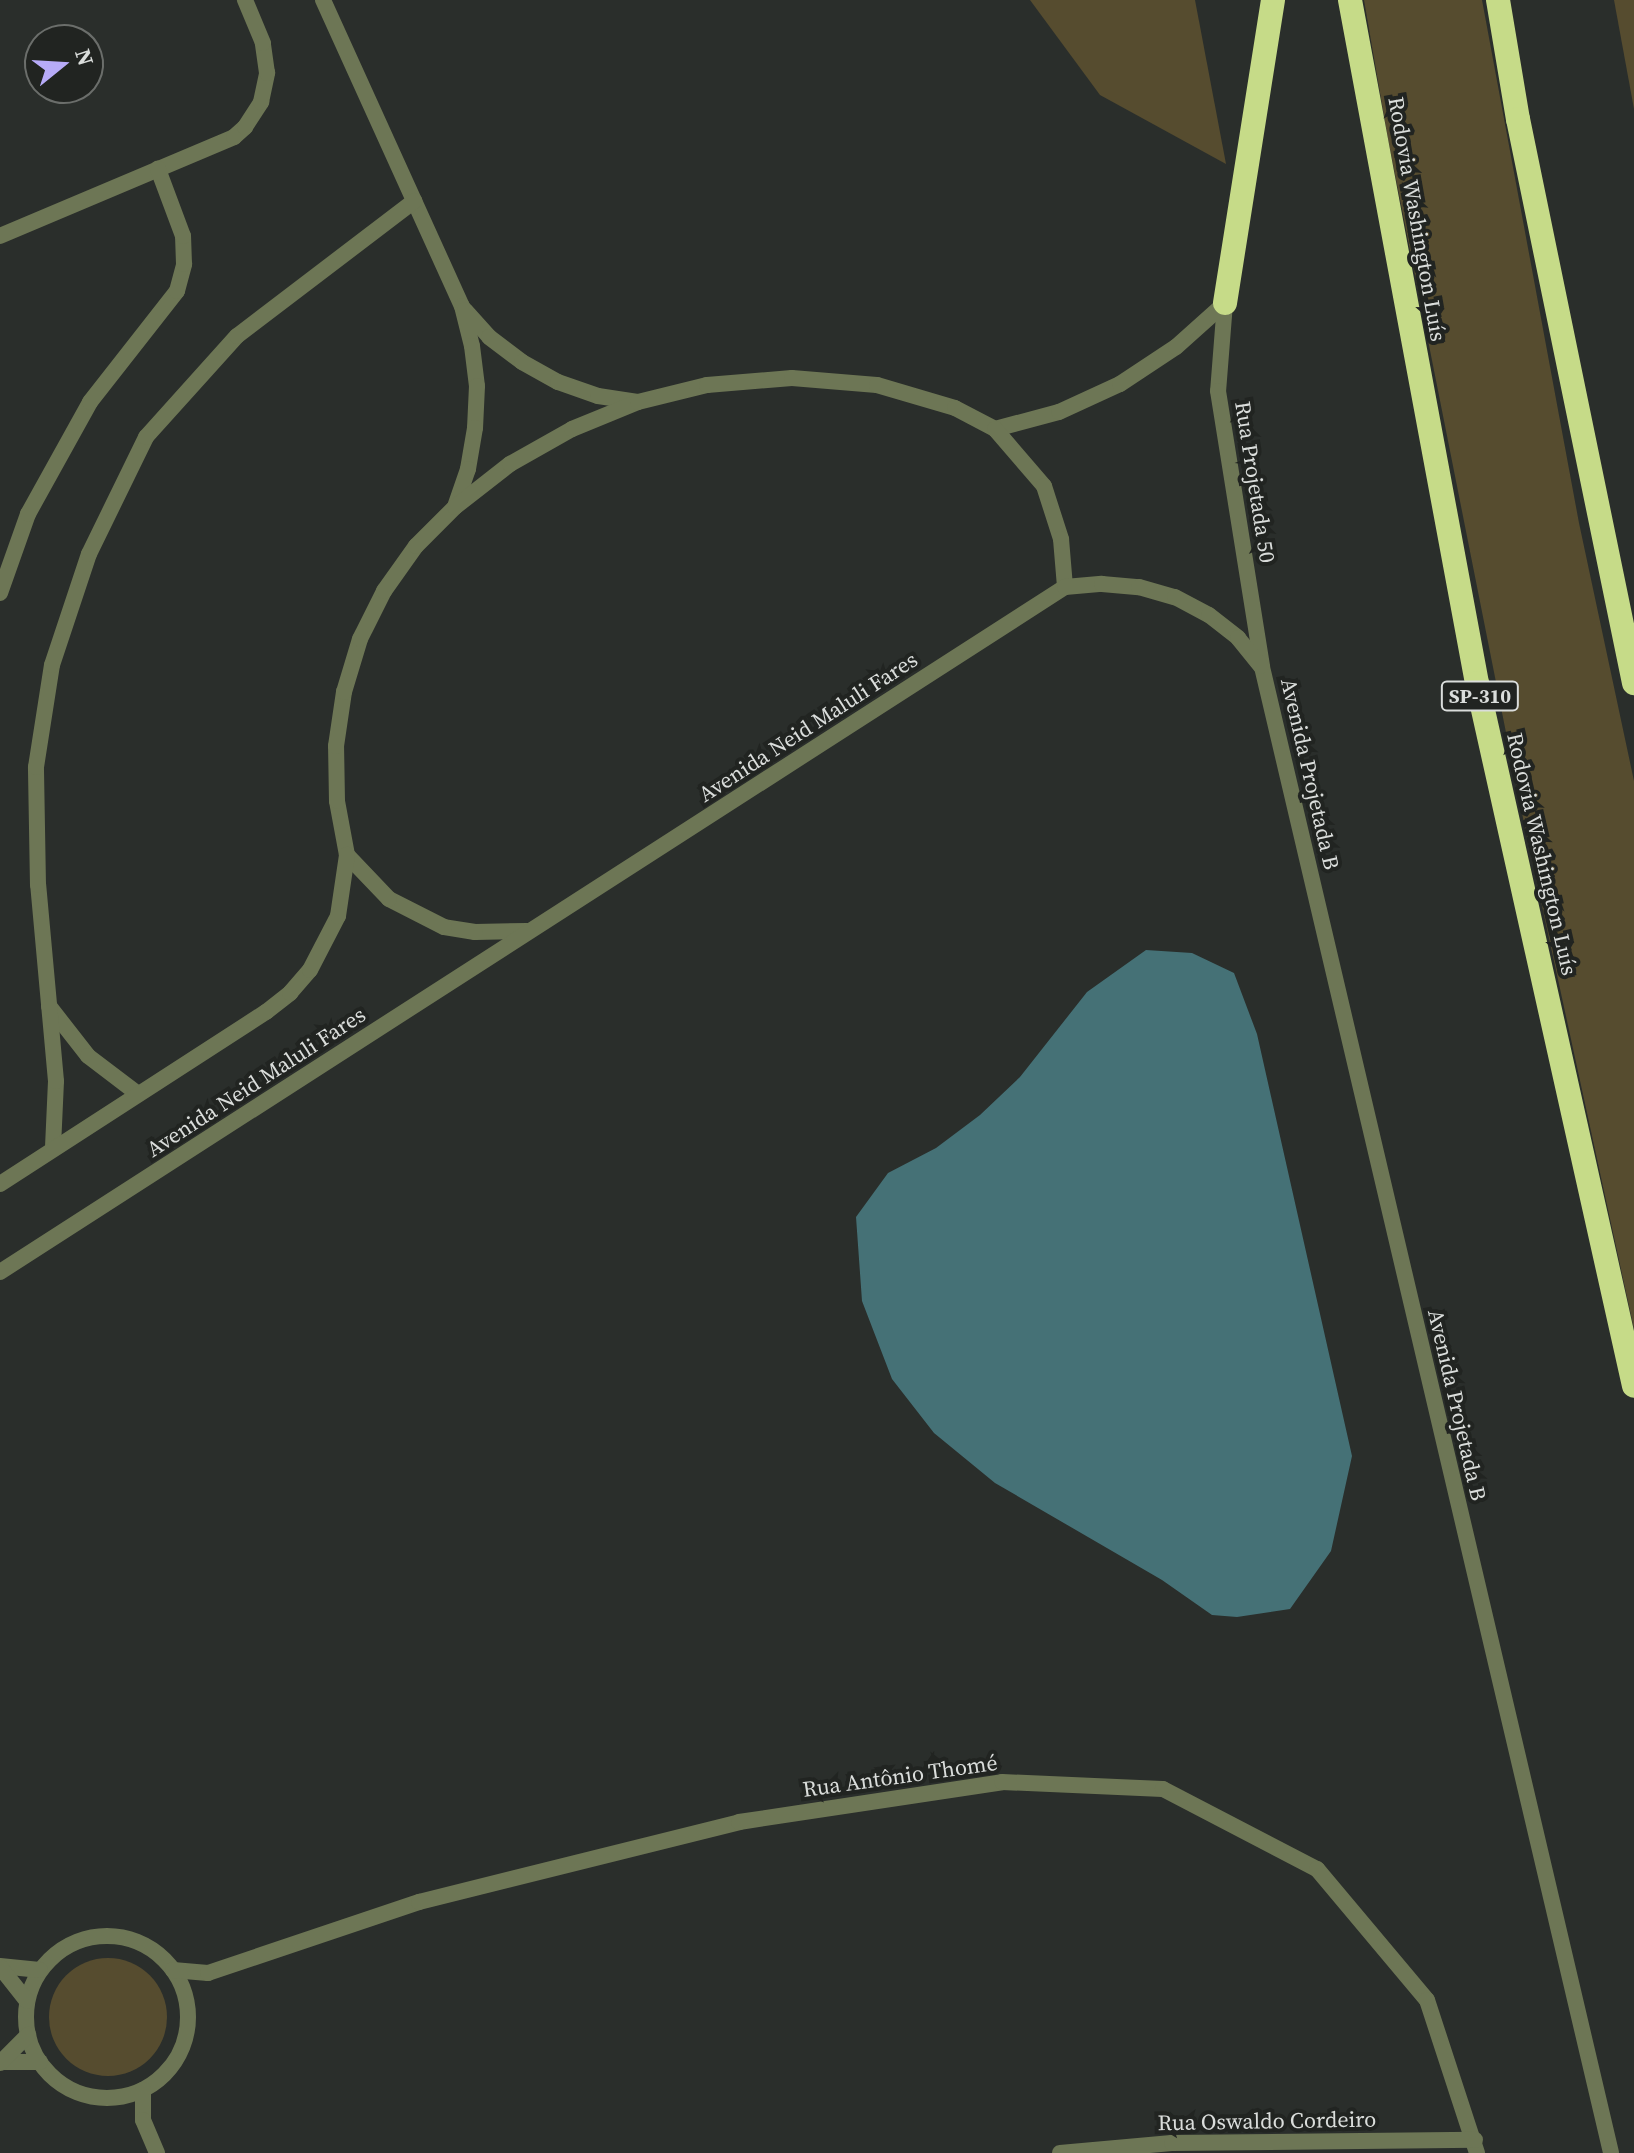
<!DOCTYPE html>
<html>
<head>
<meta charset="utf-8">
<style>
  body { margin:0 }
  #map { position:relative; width:1634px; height:2153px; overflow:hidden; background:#2a2e2b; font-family:"Source Serif 4",serif }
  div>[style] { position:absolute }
  .green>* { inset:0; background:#564c2f }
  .round { border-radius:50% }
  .water>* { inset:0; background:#457176 }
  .minor>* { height:16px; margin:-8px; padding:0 8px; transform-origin:8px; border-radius:8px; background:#6d7655 }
  .minor>.ring { margin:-8px; padding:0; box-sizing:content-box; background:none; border:16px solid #6d7655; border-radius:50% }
  .motorway>* { height:24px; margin:-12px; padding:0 12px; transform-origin:12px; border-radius:12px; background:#c6db88 }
  span { translate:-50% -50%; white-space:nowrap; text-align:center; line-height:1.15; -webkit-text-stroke:8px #212421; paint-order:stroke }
  .shield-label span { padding:2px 6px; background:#212421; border:2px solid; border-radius:6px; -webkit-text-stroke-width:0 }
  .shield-label { font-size:20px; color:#dadddb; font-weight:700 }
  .street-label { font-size:22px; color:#dadddb }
  .north { position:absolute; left:24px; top:24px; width:80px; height:80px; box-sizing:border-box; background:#212421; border:2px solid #6b6e6b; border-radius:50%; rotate:72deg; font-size:22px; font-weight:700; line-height:32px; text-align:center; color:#dadddb }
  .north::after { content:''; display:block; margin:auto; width:28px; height:36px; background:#b7abf8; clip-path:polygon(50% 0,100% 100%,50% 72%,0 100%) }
</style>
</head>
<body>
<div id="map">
  <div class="green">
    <div style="clip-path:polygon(1030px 0,1195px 0,1226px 164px,1100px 95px)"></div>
    <div style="clip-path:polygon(1364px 0,1482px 0,1579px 523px,1634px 781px,1634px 1329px,1524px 823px,1388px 139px)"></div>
    <div style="clip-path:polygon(1614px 0,1634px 0,1634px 109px)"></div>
    <div class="round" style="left:49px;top:1958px;width:118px;height:118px"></div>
  </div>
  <div class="water">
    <div style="clip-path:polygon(1146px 950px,1192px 953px,1234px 973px,1257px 1034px,1352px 1456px,1331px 1551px,1290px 1609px,1237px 1617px,1212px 1615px,1162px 1580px,995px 1483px,934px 1433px,892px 1379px,862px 1301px,856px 1217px,888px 1173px,936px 1148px,980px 1115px,1020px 1077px,1087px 992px)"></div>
  </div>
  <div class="minor">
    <div style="left:323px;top:0;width:336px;rotate:65.6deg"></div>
    <div style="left:462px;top:306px;width:41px;rotate:76deg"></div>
    <div style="left:472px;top:346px;width:40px;rotate:82.9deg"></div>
    <div style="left:477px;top:386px;width:42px;rotate:92.7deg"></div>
    <div style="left:475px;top:428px;width:42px;rotate:99.7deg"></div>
    <div style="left:468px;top:469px;width:39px;rotate:109deg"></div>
    <div style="left:0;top:236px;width:254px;rotate:-22.9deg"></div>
    <div style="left:234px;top:137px;width:15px;rotate:-42deg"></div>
    <div style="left:245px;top:127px;width:30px;rotate:-57deg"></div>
    <div style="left:261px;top:102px;width:30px;rotate:-78deg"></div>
    <div style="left:267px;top:73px;width:30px;rotate:-98deg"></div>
    <div style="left:263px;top:43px;width:47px;rotate:-112.7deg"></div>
    <div style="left:1225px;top:303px;width:88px;rotate:94.5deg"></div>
    <div style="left:1218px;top:391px;width:279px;rotate:80.9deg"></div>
    <div style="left:1262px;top:667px;width:1526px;rotate:76.78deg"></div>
    <div style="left:465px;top:310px;width:36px;rotate:48deg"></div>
    <div style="left:489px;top:337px;width:41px;rotate:37.1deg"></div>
    <div style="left:522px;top:362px;width:41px;rotate:29.1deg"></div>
    <div style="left:558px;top:382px;width:42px;rotate:19.3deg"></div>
    <div style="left:598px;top:396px;width:40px;rotate:8.5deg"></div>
    <div style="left:995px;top:429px;width:66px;rotate:-14.9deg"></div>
    <div style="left:1059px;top:412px;width:67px;rotate:-24.7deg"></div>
    <div style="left:1120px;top:384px;width:67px;rotate:-33.5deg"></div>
    <div style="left:1176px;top:347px;width:66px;rotate:-41.9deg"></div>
    <div style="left:0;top:593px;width:84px;rotate:-70.5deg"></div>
    <div style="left:28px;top:514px;width:128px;rotate:-61deg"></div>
    <div style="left:90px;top:402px;width:141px;rotate:-51.9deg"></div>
    <div style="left:177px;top:291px;width:28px;rotate:-75deg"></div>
    <div style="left:184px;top:264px;width:28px;rotate:-92deg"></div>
    <div style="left:183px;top:236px;width:72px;rotate:-110.5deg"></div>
    <div style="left:527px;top:931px;width:52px;rotate:178.9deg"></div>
    <div style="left:475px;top:932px;width:31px;rotate:-171deg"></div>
    <div style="left:444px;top:927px;width:62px;rotate:-153deg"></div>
    <div style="left:389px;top:899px;width:61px;rotate:-133.7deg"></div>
    <div style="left:347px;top:855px;width:55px;rotate:-100.5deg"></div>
    <div style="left:337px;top:801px;width:55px;rotate:-91deg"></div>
    <div style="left:336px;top:746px;width:55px;rotate:-81.6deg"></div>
    <div style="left:344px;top:692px;width:55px;rotate:-73.2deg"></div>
    <div style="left:360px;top:639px;width:54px;rotate:-63.4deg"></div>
    <div style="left:384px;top:591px;width:55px;rotate:-54.6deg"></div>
    <div style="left:416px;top:546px;width:55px;rotate:-45deg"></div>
    <div style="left:455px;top:507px;width:70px;rotate:-38deg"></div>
    <div style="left:510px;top:464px;width:71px;rotate:-29.4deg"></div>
    <div style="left:572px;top:429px;width:71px;rotate:-22.2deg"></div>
    <div style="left:638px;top:402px;width:71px;rotate:-13.8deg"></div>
    <div style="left:707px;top:385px;width:85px;rotate:-4.7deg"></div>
    <div style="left:792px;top:378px;width:85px;rotate:4.7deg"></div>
    <div style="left:877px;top:385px;width:81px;rotate:16.4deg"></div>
    <div style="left:955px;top:408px;width:45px;rotate:27.7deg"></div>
    <div style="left:995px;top:429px;width:75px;rotate:49.3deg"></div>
    <div style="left:1044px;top:486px;width:56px;rotate:72.2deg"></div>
    <div style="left:1061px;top:539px;width:48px;rotate:85.2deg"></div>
    <div style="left:49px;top:1006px;width:63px;rotate:52deg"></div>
    <div style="left:88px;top:1056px;width:63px;rotate:37.2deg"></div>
    <div style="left:53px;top:1147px;width:66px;rotate:-87.4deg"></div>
    <div style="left:56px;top:1081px;width:197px;rotate:-95.2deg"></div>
    <div style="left:38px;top:885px;width:118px;rotate:-91deg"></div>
    <div style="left:36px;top:767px;width:103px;rotate:-81.1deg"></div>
    <div style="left:52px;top:665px;width:117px;rotate:-71.6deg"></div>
    <div style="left:89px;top:554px;width:130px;rotate:-64deg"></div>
    <div style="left:146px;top:437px;width:136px;rotate:-48deg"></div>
    <div style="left:237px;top:336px;width:223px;rotate:-37.3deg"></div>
    <div style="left:0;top:1184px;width:317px;rotate:-32.9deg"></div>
    <div style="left:266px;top:1012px;width:31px;rotate:-38deg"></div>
    <div style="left:290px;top:993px;width:30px;rotate:-49deg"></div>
    <div style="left:310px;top:970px;width:61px;rotate:-62.6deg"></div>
    <div style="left:338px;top:916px;width:62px;rotate:-81.6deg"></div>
    <div style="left:0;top:1272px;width:1266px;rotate:-32.75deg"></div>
    <div style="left:1065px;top:587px;width:37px;rotate:-5deg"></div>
    <div style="left:1102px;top:584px;width:37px;rotate:5deg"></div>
    <div style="left:1139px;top:587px;width:37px;rotate:16deg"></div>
    <div style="left:1175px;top:597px;width:38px;rotate:28deg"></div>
    <div style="left:1209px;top:615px;width:37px;rotate:38deg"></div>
    <div style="left:1238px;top:638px;width:36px;rotate:51deg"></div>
    <div class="ring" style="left:26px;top:1936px;width:146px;height:146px"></div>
    <div style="left:0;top:1966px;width:40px;rotate:5.7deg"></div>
    <div style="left:0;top:1967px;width:43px;rotate:51.5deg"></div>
    <div style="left:173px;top:1970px;width:35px;rotate:5deg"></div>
    <div style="left:208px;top:1973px;width:223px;rotate:-18.6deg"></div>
    <div style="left:419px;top:1902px;width:330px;rotate:-14deg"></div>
    <div style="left:739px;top:1822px;width:266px;rotate:-8.6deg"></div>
    <div style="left:1002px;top:1782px;width:161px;rotate:2.5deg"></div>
    <div style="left:1163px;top:1789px;width:174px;rotate:27.5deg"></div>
    <div style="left:1317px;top:1869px;width:171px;rotate:50deg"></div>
    <div style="left:1427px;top:2000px;width:161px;rotate:71.9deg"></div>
    <div style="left:2px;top:2062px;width:38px"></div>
    <div style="left:0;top:2063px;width:40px;rotate:-45deg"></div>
    <div style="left:143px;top:2090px;width:30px;rotate:90deg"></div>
    <div style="left:143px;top:2120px;width:36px;rotate:67deg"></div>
    <div style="left:1060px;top:2153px;width:112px;rotate:-5.1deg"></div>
    <div style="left:1172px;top:2143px;width:303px;rotate:-0.6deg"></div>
  </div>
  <div class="motorway">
    <div style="left:1350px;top:0;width:695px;rotate:79.47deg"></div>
    <div style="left:1477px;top:683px;width:720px;rotate:77.41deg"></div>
    <div style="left:1498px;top:0;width:121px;rotate:80.5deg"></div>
    <div style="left:1518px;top:119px;width:576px;rotate:78.38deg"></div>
    <div style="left:1225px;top:303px;width:307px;rotate:-81deg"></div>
  </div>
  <div class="shield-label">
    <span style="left:1480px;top:696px">SP-310</span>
  </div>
  <div class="street-label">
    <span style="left:1417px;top:219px;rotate:80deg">Rodovia Washington Luís</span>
    <span style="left:1255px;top:482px;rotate:81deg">Rua Projetada 50</span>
    <span style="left:808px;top:727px;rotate:-33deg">Avenida Neid Maluli Fares</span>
    <span style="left:1310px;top:774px;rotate:77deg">Avenida Projetada B</span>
    <span style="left:1542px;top:854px;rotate:77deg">Rodovia Washington Luís</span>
    <span style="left:256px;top:1082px;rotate:-33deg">Avenida Neid Maluli Fares</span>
    <span style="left:1457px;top:1405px;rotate:77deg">Avenida Projetada B</span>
    <span style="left:900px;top:1776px;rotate:-8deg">Rua Antônio Thomé</span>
    <span style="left:1267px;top:2121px;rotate:-1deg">Rua Oswaldo Cordeiro</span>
  </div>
  <div class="north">N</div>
</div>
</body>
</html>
